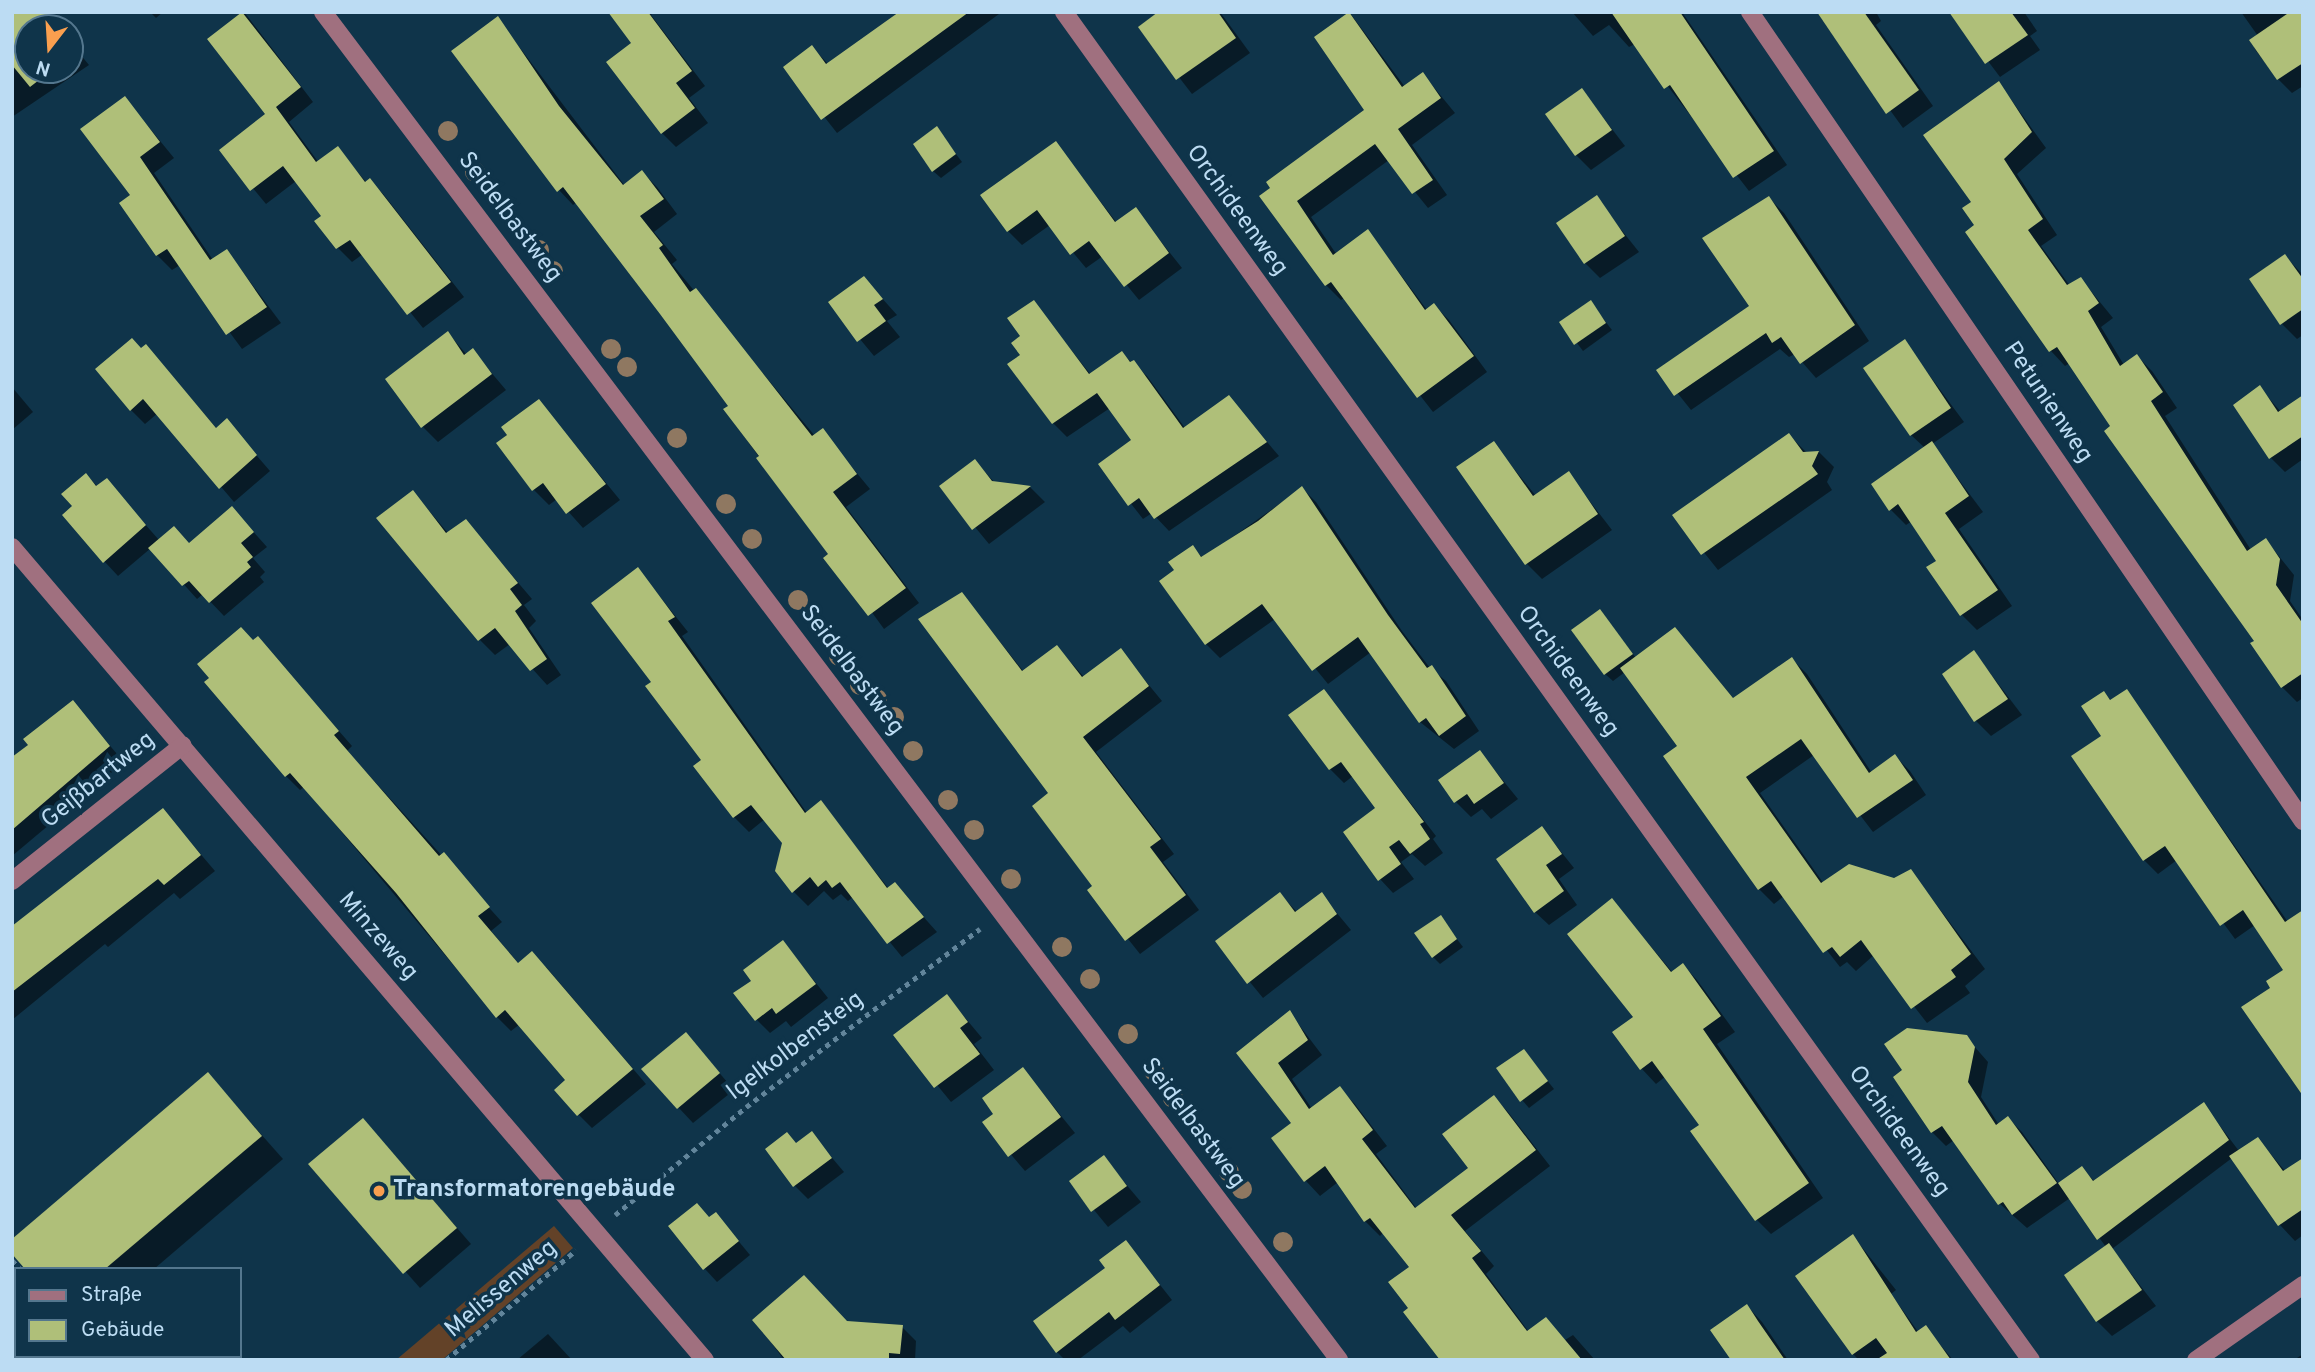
<!DOCTYPE html>
<html>
<head>
<meta charset="utf-8">
<style>
  body { margin:0 }
  #map { position:relative; width:2315px; height:1372px; overflow:hidden; background:#0f344a; font-family:Overpass,sans-serif }
  div>[style] { position:absolute }
  .green>* { inset:0; background:#634228 }
  .shadow>* { inset:0; background:#0007 }
  .building>* { inset:0; background:#afbf79 }
  .path>* { height:4.5px; margin-top:-2.25px; transform-origin:0; background:repeating-linear-gradient(90deg,#62859b 0 5px,transparent 0 10px) }
  .minor>* { height:18px; margin:-9px; padding:0 9px; transform-origin:9px; border-radius:9px; background:#a0707f }
  .trees>* { width:20px; height:20px; margin:-10px; border-radius:50%; background:#8f7861 }
  .dots>* { width:19px; height:19px; translate:-50% -50%; box-sizing:border-box; border:4px solid #0f344a; border-radius:50% }
  span { translate:-50% -50%; white-space:nowrap; text-align:center; line-height:1.15; -webkit-text-stroke:7px #0f344a; paint-order:stroke }
  .street-label { font-size:24px; color:#bcdcf3 }
  .poi-label { font-size:24px; color:#bcdcf3; font-weight:700 }
  .left { translate:0 -50%; text-align:left }
  .frame { position:absolute; inset:0; border:14px solid #bcdcf3; pointer-events:none }
  .legend { position:absolute; left:14px; top:1267px; width:228px; height:91px; box-sizing:border-box; background:#0f344a; border:2px solid #54778e; margin:0; padding:9px 12px; list-style:none; font-size:21px; color:#bcdcf3 }
  .legend li { display:flex; align-items:center; gap:14px; height:35px }
  .legend b { width:35px; border:2px solid #54778e }
  .north { position:absolute; left:14px; top:14px; width:70px; height:70px; box-sizing:border-box; background:#0f344a; border:2px solid #54778e; border-radius:50%; rotate:197deg; font-size:19px; font-weight:700; line-height:28px; text-align:center; color:#bcdcf3 }
  .north::after { content:''; display:block; margin:auto; width:24px; height:32px; background:#fa9f4f; clip-path:polygon(50% 0,100% 100%,50% 72%,0 100%) }
</style>
</head>
<body>
<div id="map">
  <div class="green">
    <div style="clip-path:polygon(554px 1226px,573px 1248px,442px 1360px,396px 1360px)"></div>
  </div>
  <div class="shadow">
    <div style="clip-path:polygon(150px 12px,163px 12px,156px 18px)"></div>
    <div style="clip-path:polygon(610px 12px,654px 12px,651px 15px,705px 86px,689px 98px,708px 123px,676px 147px,662px 133px,633px 43px)"></div>
    <div style="clip-path:polygon(899px 12px,999px 14px,837px 133px,785px 67px,812px 47px,829px 65px)"></div>
    <div style="clip-path:polygon(1161px 12px,1220px 12px,1250px 53px,1192px 94px,1140px 27px)"></div>
    <div style="clip-path:polygon(1572px 12px,1682px 12px,1787px 165px,1749px 191px,1635px 44px,1629px 47px,1609px 25px,1593px 36px)"></div>
    <div style="clip-path:polygon(1819px 12px,1876px 12px,1881px 21px,1876px 25px,1933px 106px,1903px 128px)"></div>
    <div style="clip-path:polygon(1951px 12px,2024px 12px,2037px 31px,2030px 36px,2040px 50px,2000px 77px)"></div>
    <div style="clip-path:polygon(2241px 12px,2302px 12px,2303px 86px,2292px 93px,2278px 79px,2256px 51px,2251px 40px,2258px 36px)"></div>
    <div style="clip-path:polygon(245px 13px,313px 102px,289px 122px,319px 163px,338px 149px,367px 183px,370px 180px,384px 195px,464px 297px,423px 328px,363px 254px,352px 262px,338px 248px,317px 221px,323px 217px,296px 181px,266px 204px,221px 150px,267px 115px,210px 40px)"></div>
    <div style="clip-path:polygon(1350px 13px,1405px 87px,1423px 74px,1455px 113px,1412px 145px,1447px 195px,1428px 208px,1389px 160px,1311px 217px,1337px 255px,1368px 231px,1427px 310px,1434px 305px,1449px 320px,1487px 372px,1433px 412px,1344px 298px,1341px 300px,1326px 285px,1261px 197px,1366px 110px,1316px 38px)"></div>
    <div style="clip-path:polygon(498px 19px,625px 186px,642px 172px,657px 187px,677px 214px,654px 232px,677px 260px,672px 264px,815px 436px,822px 431px,870px 489px,846px 507px,919px 603px,884px 629px,725px 410px,730px 406px,577px 202px,573px 205px,559px 190px)"></div>
    <div style="clip-path:polygon(12px 21px,52px 28px,28px 28px,28px 70px,70px 70px,70px 42px,89px 65px,12px 117px)"></div>
    <div style="clip-path:polygon(1999px 83px,2046px 148px,2017px 174px,2057px 235px,2041px 246px,2070px 286px,2081px 279px,2113px 318px,2101px 327px,2124px 365px,2137px 356px,2152px 371px,2177px 408px,2165px 416px,2251px 550px,2266px 540px,2294px 575px,2290px 601px,2303px 620px,2303px 698px,2297px 702px,2282px 687px,2256px 641px,2070px 363px,2065px 366px,2051px 351px,1968px 232px,1976px 226px,1973px 203px)"></div>
    <div style="clip-path:polygon(1582px 90px,1625px 146px,1591px 170px,1576px 155px)"></div>
    <div style="clip-path:polygon(125px 98px,174px 158px,154px 173px,213px 260px,227px 251px,281px 323px,242px 349px,180px 265px,172px 270px,157px 255px,132px 196px)"></div>
    <div style="clip-path:polygon(937px 129px,962px 162px,941px 178px,933px 171px)"></div>
    <div style="clip-path:polygon(1055px 143px,1117px 223px,1135px 209px,1182px 268px,1139px 300px,1103px 256px,1086px 268px,1050px 225px,1022px 245px,1008px 231px)"></div>
    <div style="clip-path:polygon(1596px 198px,1639px 252px,1600px 278px,1585px 263px)"></div>
    <div style="clip-path:polygon(1769px 198px,1784px 213px,1869px 341px,1816px 378px,1795px 354px,1789px 357px,1780px 349px,1691px 410px,1659px 370px,1751px 306px)"></div>
    <div style="clip-path:polygon(2285px 256px,2303px 275px,2303px 335px,2297px 339px,2282px 324px)"></div>
    <div style="clip-path:polygon(864px 278px,897px 315px,887px 321px,900px 337px,874px 356px,830px 303px)"></div>
    <div style="clip-path:polygon(1033px 302px,1091px 375px,1121px 353px,1147px 376px,1185px 428px,1229px 397px,1279px 456px,1169px 531px,1152px 513px,1143px 519px,1100px 464px,1133px 441px,1110px 408px,1067px 437px,1053px 423px,1022px 355px)"></div>
    <div style="clip-path:polygon(1590px 302px,1612px 330px,1583px 351px,1561px 322px)"></div>
    <div style="clip-path:polygon(448px 333px,467px 355px,473px 351px,506px 390px,438px 442px,423px 427px)"></div>
    <div style="clip-path:polygon(1904px 341px,1964px 422px,1932px 444px,1983px 512px,1959px 529px,2012px 606px,1977px 630px,1962px 615px,1939px 561px,1912px 521px,1906px 525px,1890px 509px,1925px 448px,1911px 435px)"></div>
    <div style="clip-path:polygon(146px 346px,217px 429px,227px 421px,270px 471px,234px 502px,158px 413px,145px 424px,131px 410px)"></div>
    <div style="clip-path:polygon(12px 387px,33px 412px,12px 430px)"></div>
    <div style="clip-path:polygon(2260px 388px,2281px 412px,2303px 398px,2303px 459px,2285px 472px,2271px 458px)"></div>
    <div style="clip-path:polygon(539px 401px,620px 500px,583px 528px,557px 499px,549px 505px,534px 490px,499px 443px)"></div>
    <div style="clip-path:polygon(1789px 435px,1807px 453px,1819px 452px,1834px 467px,1827px 482px,1832px 490px,1718px 570px,1674px 515px)"></div>
    <div style="clip-path:polygon(1493px 443px,1536px 496px,1568px 473px,1612px 530px,1542px 579px,1526px 563px)"></div>
    <div style="clip-path:polygon(975px 461px,995px 483px,1030px 487px,1045px 502px,989px 544px,941px 486px)"></div>
    <div style="clip-path:polygon(86px 475px,98px 487px,106px 480px,159px 540px,189px 544px,232px 508px,267px 547px,253px 558px,265px 572px,260px 577px,264px 582px,224px 616px,203px 594px,197px 599px,151px 548px,118px 576px,104px 561px,75px 506px)"></div>
    <div style="clip-path:polygon(1302px 488px,1316px 502px,1402px 631px,1430px 668px,1446px 681px,1479px 731px,1454px 749px,1420px 722px,1371px 652px,1328px 684px,1275px 619px,1220px 658px,1206px 644px,1177px 571px,1192px 547px,1203px 558px)"></div>
    <div style="clip-path:polygon(413px 492px,448px 533px,466px 521px,532px 599px,524px 605px,536px 621px,529px 628px,561px 675px,547px 685px,510px 644px,495px 655px,480px 640px)"></div>
    <div style="clip-path:polygon(638px 569px,688px 632px,682px 636px,807px 813px,821px 803px,889px 889px,894px 884px,937px 932px,902px 957px,853px 897px,848px 901px,841px 894px,833px 900px,824px 891px,808px 906px,793px 891px,783px 843px,765px 819px,749px 832px,734px 817px,695px 766px,703px 760px,654px 682px)"></div>
    <div style="clip-path:polygon(962px 594px,1024px 672px,1057px 647px,1084px 677px,1120px 650px,1162px 701px,1096px 752px,1174px 854px,1163px 862px,1199px 910px,1140px 954px,1089px 890px,1094px 886px,1050px 794px,920px 619px)"></div>
    <div style="clip-path:polygon(1600px 611px,1636px 658px,1675px 629px,1734px 699px,1792px 659px,1807px 674px,1872px 773px,1895px 756px,1910px 771px,1926px 795px,1873px 832px,1814px 755px,1760px 793px,1824px 884px,1895px 880px,1911px 871px,1985px 969px,1965px 986px,1970px 993px,1927px 1023px,1874px 955px,1856px 971px,1847px 962px,1840px 967px,1784px 896px,1774px 904px,1759px 889px,1679px 747px,1625px 672px,1613px 681px,1605px 674px)"></div>
    <div style="clip-path:polygon(258px 638px,352px 746px,347px 751px,502px 922px,491px 931px,519px 964px,546px 967px,646px 1084px,592px 1128px,578px 1114px,567px 1080px,520px 1024px,511px 1031px,497px 1017px,304px 787px,300px 790px,286px 776px,206px 682px)"></div>
    <div style="clip-path:polygon(1974px 652px,2022px 715px,1991px 736px,1976px 721px)"></div>
    <div style="clip-path:polygon(1324px 691px,1436px 836px,1433px 839px,1443px 853px,1425px 866px,1412px 854px,1401px 862px,1414px 879px,1393px 893px,1380px 879px,1378px 809px,1353px 776px,1344px 783px,1330px 769px)"></div>
    <div style="clip-path:polygon(2126px 691px,2288px 922px,2303px 1088px,2272px 988px,2286px 971px,2255px 925px,2235px 939px,2177px 860px,2158px 874px,2144px 860px,2103px 736px,2103px 693px,2112px 701px)"></div>
    <div style="clip-path:polygon(73px 703px,124px 762px,12px 856px,12px 761px)"></div>
    <div style="clip-path:polygon(1480px 752px,1518px 799px,1491px 819px,1482px 809px,1471px 817px,1456px 802px)"></div>
    <div style="clip-path:polygon(163px 810px,215px 871px,180px 899px,174px 893px,108px 947px,105px 944px,12px 1020px,12px 929px)"></div>
    <div style="clip-path:polygon(1542px 828px,1574px 868px,1559px 879px,1577px 905px,1549px 925px,1535px 912px)"></div>
    <div style="clip-path:polygon(1280px 894px,1297px 912px,1321px 894px,1351px 930px,1263px 998px,1217px 942px)"></div>
    <div style="clip-path:polygon(1612px 900px,1673px 973px,1683px 965px,1697px 980px,1735px 1032px,1717px 1044px,1823px 1198px,1771px 1234px,1756px 1219px,1701px 1125px,1666px 1076px,1656px 1084px,1642px 1069px)"></div>
    <div style="clip-path:polygon(1440px 917px,1463px 947px,1440px 964px,1433px 957px)"></div>
    <div style="clip-path:polygon(783px 942px,828px 998px,791px 1027px,786px 1021px,770px 1033px,757px 1020px,753px 981px)"></div>
    <div style="clip-path:polygon(947px 996px,982px 1038px,974px 1044px,994px 1070px,951px 1102px,896px 1035px)"></div>
    <div style="clip-path:polygon(1290px 1013px,1322px 1055px,1292px 1079px,1312px 1109px,1339px 1088px,1354px 1103px,1387px 1146px,1376px 1154px,1417px 1209px,1471px 1168px,1494px 1097px,1508px 1112px,1550px 1166px,1465px 1231px,1494px 1266px,1486px 1274px,1529px 1332px,1546px 1319px,1565px 1340px,1573px 1335px,1595px 1360px,1464px 1360px,1410px 1308px,1411px 1267px,1384px 1232px,1380px 1236px,1365px 1221px,1338px 1182px,1320px 1196px,1306px 1181px,1273px 1138px,1293px 1123px,1238px 1053px)"></div>
    <div style="clip-path:polygon(686px 1034px,734px 1090px,693px 1123px,678px 1107px)"></div>
    <div style="clip-path:polygon(1966px 1037px,1988px 1062px,1981px 1097px,1999px 1125px,2008px 1118px,2022px 1132px,2059px 1184px,2082px 1168px,2095px 1182px,2204px 1105px,2239px 1151px,2258px 1139px,2285px 1171px,2303px 1160px,2303px 1235px,2295px 1241px,2280px 1225px,2232px 1158px,2112px 1249px,2156px 1306px,2112px 1336px,2097px 1321px,2106px 1247px,2070px 1198px,2027px 1228px,2000px 1204px,1954px 1140px,1946px 1146px,1932px 1132px)"></div>
    <div style="clip-path:polygon(1524px 1051px,1554px 1089px,1529px 1108px,1522px 1100px)"></div>
    <div style="clip-path:polygon(1023px 1069px,1075px 1133px,1025px 1171px,984px 1123px,995px 1114px)"></div>
    <div style="clip-path:polygon(208px 1074px,283px 1159px,154px 1269px,27px 1269px)"></div>
    <div style="clip-path:polygon(363px 1120px,471px 1244px,420px 1288px,311px 1164px)"></div>
    <div style="clip-path:polygon(812px 1134px,844px 1172px,808px 1199px,794px 1185px,797px 1144px)"></div>
    <div style="clip-path:polygon(1103px 1157px,1141px 1202px,1108px 1227px,1071px 1182px)"></div>
    <div style="clip-path:polygon(716px 1214px,750px 1255px,717px 1282px,705px 1269px,710px 1218px)"></div>
    <div style="clip-path:polygon(1853px 1236px,1896px 1290px,1891px 1294px,1919px 1333px,1926px 1328px,1953px 1360px,1859px 1360px,1853px 1354px,1797px 1277px)"></div>
    <div style="clip-path:polygon(1126px 1242px,1172px 1300px,1130px 1333px,1123px 1326px,1078px 1360px,1065px 1360px,1057px 1352px)"></div>
    <div style="clip-path:polygon(1747px 1306px,1762px 1322px,1788px 1360px,1733px 1360px)"></div>
    <div style="clip-path:polygon(755px 1320px,902px 1327px,916px 1341px,915px 1360px,784px 1360px)"></div>
    <div style="clip-path:polygon(548px 1334px,572px 1360px,517px 1360px)"></div>
    <div style="clip-path:polygon(2303px 1354px,2303px 1360px,2294px 1360px)"></div>
  </div>
  <div class="building">
    <div style="clip-path:polygon(12px 12px,46px 12px,59px 28px,28px 28px,28px 70px,52px 70px,30px 87px,12px 65px)"></div>
    <div style="clip-path:polygon(242px 12px,301px 87px,276px 107px,316px 162px,338px 146px,365px 182px,370px 178px,451px 282px,407px 315px,350px 240px,336px 249px,314px 221px,321px 216px,283px 166px,250px 191px,219px 150px,265px 114px,207px 39px)"></div>
    <div style="clip-path:polygon(608px 12px,648px 12px,692px 71px,676px 83px,695px 108px,661px 134px,606px 62px,631px 43px)"></div>
    <div style="clip-path:polygon(899px 12px,969px 12px,821px 120px,783px 67px,812px 45px,826px 64px)"></div>
    <div style="clip-path:polygon(1158px 12px,1218px 12px,1236px 38px,1176px 80px,1138px 27px)"></div>
    <div style="clip-path:polygon(1349px 12px,1402px 87px,1423px 72px,1441px 98px,1398px 129px,1433px 180px,1412px 194px,1375px 144px,1297px 201px,1333px 255px,1368px 229px,1425px 310px,1434px 303px,1474px 356px,1417px 398px,1331px 282px,1325px 286px,1259px 196px,1270px 188px,1266px 182px,1364px 110px,1314px 37px)"></div>
    <div style="clip-path:polygon(1611px 12px,1680px 12px,1774px 151px,1733px 178px,1670px 85px,1664px 89px)"></div>
    <div style="clip-path:polygon(1817px 12px,1864px 12px,1919px 90px,1886px 114px)"></div>
    <div style="clip-path:polygon(1949px 12px,2011px 12px,2028px 35px,1985px 64px)"></div>
    <div style="clip-path:polygon(2290px 12px,2303px 12px,2303px 63px,2277px 80px,2249px 40px)"></div>
    <div style="clip-path:polygon(498px 16px,559px 106px,623px 185px,642px 170px,664px 199px,640px 216px,663px 245px,659px 248px,690px 292px,696px 288px,812px 436px,823px 428px,857px 474px,833px 492px,906px 588px,868px 616px,823px 558px,828px 554px,756px 458px,759px 456px,723px 409px,728px 406px,660px 314px,563px 187px,557px 192px,451px 51px)"></div>
    <div style="clip-path:polygon(1999px 81px,2032px 132px,2004px 159px,2043px 219px,2028px 230px,2067px 285px,2081px 277px,2099px 303px,2088px 311px,2120px 366px,2137px 354px,2163px 392px,2151px 401px,2247px 551px,2266px 538px,2280px 559px,2276px 585px,2303px 624px,2303px 673px,2281px 688px,2250px 643px,2254px 641px,2104px 431px,2110px 426px,2057px 347px,2049px 352px,1965px 232px,1974px 225px,1962px 208px,1971px 202px,1923px 135px)"></div>
    <div style="clip-path:polygon(1582px 88px,1612px 130px,1575px 156px,1545px 114px)"></div>
    <div style="clip-path:polygon(125px 96px,160px 142px,140px 157px,210px 260px,227px 249px,267px 307px,226px 335px,167px 249px,156px 256px,119px 203px,130px 195px,80px 129px)"></div>
    <div style="clip-path:polygon(937px 126px,956px 154px,932px 172px,913px 144px)"></div>
    <div style="clip-path:polygon(1056px 141px,1115px 222px,1136px 207px,1169px 253px,1124px 287px,1089px 241px,1070px 255px,1037px 210px,1007px 232px,980px 195px)"></div>
    <div style="clip-path:polygon(1597px 195px,1625px 236px,1584px 264px,1556px 223px)"></div>
    <div style="clip-path:polygon(1769px 196px,1855px 325px,1800px 364px,1781px 337px,1772px 343px,1766px 333px,1674px 396px,1656px 370px,1749px 306px,1702px 238px)"></div>
    <div style="clip-path:polygon(2285px 254px,2303px 279px,2303px 309px,2280px 325px,2249px 279px)"></div>
    <div style="clip-path:polygon(864px 276px,883px 299px,874px 305px,886px 321px,857px 342px,828px 302px)"></div>
    <div style="clip-path:polygon(1034px 300px,1089px 374px,1122px 351px,1130px 362px,1134px 360px,1183px 428px,1229px 395px,1267px 442px,1154px 519px,1139px 498px,1128px 506px,1098px 464px,1131px 440px,1097px 393px,1052px 424px,1007px 364px,1020px 355px,1011px 343px,1020px 336px,1007px 318px)"></div>
    <div style="clip-path:polygon(1591px 300px,1606px 323px,1574px 345px,1559px 322px)"></div>
    <div style="clip-path:polygon(448px 331px,464px 355px,473px 348px,492px 374px,421px 428px,385px 379px)"></div>
    <div style="clip-path:polygon(132px 338px,141px 348px,146px 344px,216px 428px,227px 418px,257px 455px,219px 489px,143px 399px,130px 411px,95px 369px)"></div>
    <div style="clip-path:polygon(1905px 339px,1951px 408px,1910px 436px,1863px 368px)"></div>
    <div style="clip-path:polygon(2260px 385px,2278px 412px,2303px 395px,2303px 436px,2269px 459px,2233px 405px)"></div>
    <div style="clip-path:polygon(539px 399px,606px 484px,566px 514px,543px 483px,532px 491px,496px 443px,507px 435px,501px 427px)"></div>
    <div style="clip-path:polygon(1789px 433px,1803px 452px,1819px 451px,1812px 466px,1818px 474px,1701px 555px,1672px 515px)"></div>
    <div style="clip-path:polygon(1494px 441px,1533px 496px,1569px 471px,1598px 514px,1525px 565px,1456px 467px)"></div>
    <div style="clip-path:polygon(1932px 441px,1969px 496px,1945px 513px,1998px 590px,1960px 616px,1926px 567px,1936px 561px,1898px 504px,1889px 511px,1871px 484px)"></div>
    <div style="clip-path:polygon(975px 459px,992px 481px,1031px 486px,972px 530px,939px 486px)"></div>
    <div style="clip-path:polygon(86px 473px,96px 486px,107px 478px,146px 525px,103px 563px,62px 515px,72px 506px,61px 494px)"></div>
    <div style="clip-path:polygon(1302px 486px,1388px 615px,1427px 668px,1432px 665px,1466px 716px,1439px 736px,1426px 718px,1419px 723px,1358px 637px,1312px 671px,1262px 604px,1205px 645px,1159px 581px,1174px 570px,1168px 562px,1193px 545px,1201px 557px,1258px 521px)"></div>
    <div style="clip-path:polygon(413px 490px,446px 533px,466px 519px,518px 583px,510px 589px,522px 605px,515px 611px,547px 659px,530px 671px,495px 628px,478px 641px,376px 518px)"></div>
    <div style="clip-path:polygon(232px 506px,254px 532px,241px 543px,253px 557px,247px 562px,251px 567px,209px 603px,189px 581px,182px 586px,148px 548px,174px 526px,189px 543px)"></div>
    <div style="clip-path:polygon(638px 567px,675px 617px,668px 621px,805px 813px,821px 800px,887px 888px,895px 882px,924px 917px,887px 944px,840px 882px,832px 888px,826px 880px,818px 887px,810px 877px,792px 893px,775px 871px,782px 843px,751px 805px,733px 818px,693px 766px,701px 760px,645px 686px,651px 682px,591px 603px)"></div>
    <div style="clip-path:polygon(962px 592px,1022px 671px,1057px 645px,1082px 677px,1121px 648px,1149px 686px,1083px 737px,1161px 839px,1150px 847px,1186px 895px,1125px 941px,1087px 890px,1092px 886px,1032px 806px,1048px 793px,918px 619px)"></div>
    <div style="clip-path:polygon(1600px 609px,1633px 654px,1604px 675px,1571px 630px)"></div>
    <div style="clip-path:polygon(241px 627px,253px 640px,258px 636px,339px 731px,334px 735px,439px 856px,444px 852px,490px 907px,478px 916px,518px 963px,532px 951px,633px 1069px,577px 1116px,554px 1090px,565px 1080px,505px 1010px,496px 1018px,396px 893px,290px 773px,285px 777px,204px 682px,209px 678px,197px 664px)"></div>
    <div style="clip-path:polygon(1675px 627px,1733px 698px,1792px 657px,1869px 773px,1895px 754px,1913px 780px,1857px 818px,1801px 739px,1746px 777px,1821px 883px,1849px 864px,1894px 878px,1911px 869px,1971px 954px,1951px 970px,1956px 977px,1911px 1009px,1861px 940px,1840px 957px,1832px 947px,1823px 953px,1771px 881px,1758px 890px,1663px 756px,1677px 746px,1620px 668px)"></div>
    <div style="clip-path:polygon(1974px 650px,2008px 699px,1974px 722px,1942px 674px)"></div>
    <div style="clip-path:polygon(1324px 689px,1424px 822px,1420px 824px,1430px 839px,1410px 854px,1399px 840px,1389px 847px,1401px 864px,1378px 881px,1343px 832px,1375px 808px,1341px 762px,1329px 770px,1288px 715px)"></div>
    <div style="clip-path:polygon(2127px 689px,2285px 922px,2303px 910px,2303px 1096px,2241px 1007px,2270px 988px,2266px 981px,2283px 970px,2243px 910px,2220px 926px,2165px 846px,2143px 861px,2071px 756px,2101px 736px,2081px 706px,2104px 691px,2110px 700px)"></div>
    <div style="clip-path:polygon(73px 700px,110px 746px,12px 830px,12px 757px,28px 745px,23px 739px)"></div>
    <div style="clip-path:polygon(1480px 750px,1504px 783px,1474px 804px,1467px 794px,1454px 803px,1438px 780px)"></div>
    <div style="clip-path:polygon(163px 808px,201px 855px,164px 885px,158px 879px,12px 992px,12px 926px)"></div>
    <div style="clip-path:polygon(1542px 826px,1562px 854px,1546px 865px,1564px 891px,1534px 913px,1496px 859px)"></div>
    <div style="clip-path:polygon(1280px 892px,1295px 912px,1322px 892px,1337px 914px,1247px 984px,1215px 941px)"></div>
    <div style="clip-path:polygon(1612px 898px,1671px 972px,1683px 963px,1721px 1016px,1703px 1029px,1809px 1183px,1755px 1221px,1690px 1131px,1699px 1125px,1652px 1061px,1640px 1070px,1612px 1032px,1633px 1017px,1567px 934px)"></div>
    <div style="clip-path:polygon(1441px 915px,1457px 939px,1432px 958px,1414px 933px)"></div>
    <div style="clip-path:polygon(783px 940px,816px 984px,776px 1014px,772px 1008px,755px 1021px,733px 993px,751px 981px,743px 970px)"></div>
    <div style="clip-path:polygon(947px 994px,968px 1022px,960px 1028px,980px 1054px,934px 1088px,893px 1035px)"></div>
    <div style="clip-path:polygon(1290px 1010px,1308px 1040px,1278px 1063px,1309px 1109px,1340px 1086px,1373px 1130px,1362px 1139px,1415px 1208px,1468px 1168px,1442px 1134px,1494px 1095px,1536px 1150px,1451px 1215px,1481px 1251px,1472px 1258px,1527px 1331px,1546px 1317px,1582px 1360px,1440px 1360px,1403px 1312px,1408px 1308px,1388px 1282px,1409px 1267px,1370px 1218px,1364px 1222px,1325px 1166px,1304px 1182px,1271px 1138px,1291px 1123px,1236px 1053px)"></div>
    <div style="clip-path:polygon(1907px 1028px,1967px 1035px,1975px 1047px,1968px 1082px,1996px 1125px,2008px 1116px,2057px 1183px,2012px 1215px,2003px 1202px,1998px 1205px,1942px 1126px,1931px 1133px,1893px 1077px,1902px 1070px,1884px 1044px)"></div>
    <div style="clip-path:polygon(686px 1032px,720px 1073px,677px 1109px,641px 1069px)"></div>
    <div style="clip-path:polygon(1524px 1049px,1548px 1081px,1520px 1102px,1496px 1068px)"></div>
    <div style="clip-path:polygon(1023px 1067px,1061px 1117px,1008px 1157px,982px 1122px,993px 1114px,982px 1098px)"></div>
    <div style="clip-path:polygon(208px 1072px,262px 1136px,105px 1269px,25px 1269px,12px 1254px,12px 1239px)"></div>
    <div style="clip-path:polygon(2204px 1102px,2229px 1140px,2097px 1240px,2058px 1183px,2082px 1166px,2093px 1181px)"></div>
    <div style="clip-path:polygon(363px 1118px,457px 1228px,403px 1274px,308px 1164px)"></div>
    <div style="clip-path:polygon(812px 1131px,832px 1158px,793px 1187px,765px 1149px,787px 1132px,796px 1143px)"></div>
    <div style="clip-path:polygon(2258px 1137px,2283px 1171px,2303px 1158px,2303px 1209px,2278px 1226px,2229px 1156px)"></div>
    <div style="clip-path:polygon(1104px 1155px,1127px 1186px,1091px 1212px,1069px 1181px)"></div>
    <div style="clip-path:polygon(697px 1203px,709px 1217px,716px 1212px,739px 1241px,703px 1270px,668px 1226px)"></div>
    <div style="clip-path:polygon(1853px 1234px,1916px 1332px,1926px 1325px,1951px 1360px,1876px 1360px,1887px 1353px,1876px 1338px,1852px 1355px,1795px 1276px)"></div>
    <div style="clip-path:polygon(1126px 1240px,1160px 1285px,1115px 1320px,1109px 1312px,1056px 1353px,1033px 1321px,1105px 1268px,1099px 1260px)"></div>
    <div style="clip-path:polygon(2109px 1243px,2142px 1290px,2096px 1322px,2064px 1275px)"></div>
    <div style="clip-path:polygon(804px 1275px,847px 1321px,903px 1325px,900px 1354px,889px 1353px,889px 1360px,786px 1360px,752px 1320px)"></div>
    <div style="clip-path:polygon(1747px 1304px,1758px 1321px,1785px 1360px,1731px 1360px,1710px 1330px)"></div>
  </div>
  <div class="path">
    <div style="left:615px;top:1215px;width:170px;rotate:-39.5deg"></div>
    <div style="left:746px;top:1107px;width:294px;rotate:-37.3deg"></div>
    <div style="left:12px;top:1260px;width:12px;rotate:48deg"></div>
    <div style="left:446px;top:1360px;width:170px;rotate:-40.2deg"></div>
  </div>
  <div class="minor">
    <div style="left:323px;top:12px;width:1688px;rotate:52.99deg"></div>
    <div style="left:1064px;top:12px;width:1659px;rotate:54.35deg"></div>
    <div style="left:1750px;top:12px;width:980px;rotate:55.65deg"></div>
    <div style="left:12px;top:547px;width:1068px;rotate:49.56deg"></div>
    <div style="left:12px;top:881px;width:218px;rotate:-38.5deg"></div>
    <div style="left:2196px;top:1360px;width:131px;rotate:-35deg"></div>
  </div>
  <div class="trees">
    <div style="left:448px;top:131px"></div>
    <div style="left:475px;top:172px"></div>
    <div style="left:504px;top:208px"></div>
    <div style="left:539px;top:250px"></div>
    <div style="left:553px;top:271px"></div>
    <div style="left:611px;top:349px"></div>
    <div style="left:627px;top:367px"></div>
    <div style="left:677px;top:438px"></div>
    <div style="left:726px;top:504px"></div>
    <div style="left:752px;top:539px"></div>
    <div style="left:798px;top:600px"></div>
    <div style="left:839px;top:656px"></div>
    <div style="left:860px;top:685px"></div>
    <div style="left:877px;top:699px"></div>
    <div style="left:894px;top:717px"></div>
    <div style="left:913px;top:751px"></div>
    <div style="left:948px;top:800px"></div>
    <div style="left:974px;top:830px"></div>
    <div style="left:1011px;top:879px"></div>
    <div style="left:1062px;top:947px"></div>
    <div style="left:1090px;top:979px"></div>
    <div style="left:1128px;top:1034px"></div>
    <div style="left:1154px;top:1071px"></div>
    <div style="left:1173px;top:1098px"></div>
    <div style="left:1229px;top:1172px"></div>
    <div style="left:1242px;top:1189px"></div>
    <div style="left:1283px;top:1242px"></div>
  </div>
  <div class="dots">
    <div style="left:379px;top:1191px;background:#fa9f4f"></div>
  </div>
  <div class="street-label">
    <span style="left:1236px;top:211px;rotate:54deg">Orchideenweg</span>
    <span style="left:509px;top:218px;rotate:53deg">Seidelbastweg</span>
    <span style="left:2047px;top:403px;rotate:56deg">Petunienweg</span>
    <span style="left:851px;top:671px;rotate:53deg">Seidelbastweg</span>
    <span style="left:1567px;top:672px;rotate:54deg">Orchideenweg</span>
    <span style="left:99px;top:781px;rotate:-39deg">Geißbartweg</span>
    <span style="left:377px;top:937px;rotate:49deg">Minzeweg</span>
    <span style="left:796px;top:1047px;rotate:-37deg">Igelkolbensteig</span>
    <span style="left:1192px;top:1124px;rotate:53deg">Seidelbastweg</span>
    <span style="left:1898px;top:1132px;rotate:54deg">Orchideenweg</span>
    <span style="left:502px;top:1290px;rotate:-40deg">Melissenweg</span>
  </div>
  <div class="poi-label">
    <span class="left" style="left:393px;top:1191px">Transformatorengebäude</span>
  </div>
  <div class="frame"></div>
  <ul class="legend">
  <li><b style="height:9px;background:#a0707f"></b>Straße</li>
  <li><b style="height:19px;background:#afbf79"></b>Gebäude</li>
  </ul>
  <div class="north">N</div>
</div>
</body>
</html>
